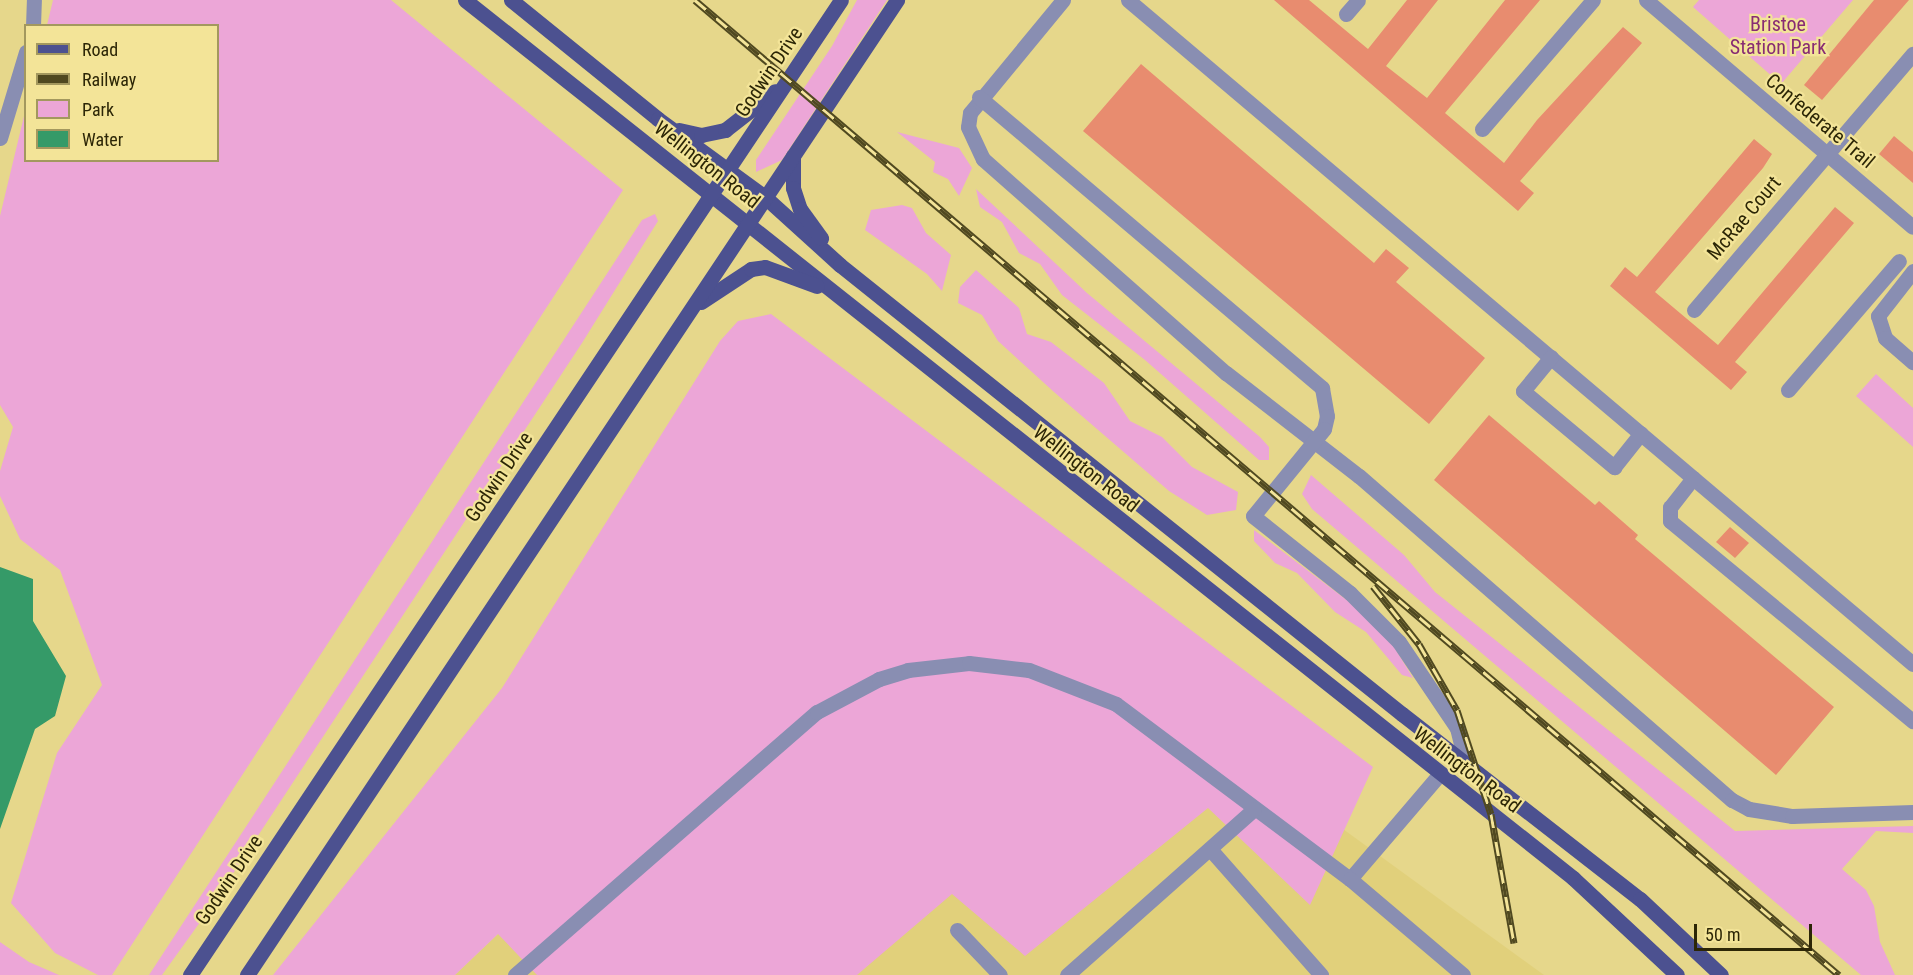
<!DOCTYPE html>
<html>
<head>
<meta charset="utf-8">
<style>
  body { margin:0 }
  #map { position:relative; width:1913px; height:975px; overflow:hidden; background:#e6d78b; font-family:"Roboto Condensed",sans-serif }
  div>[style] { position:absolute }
  .built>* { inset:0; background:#e1d07b }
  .green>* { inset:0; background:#eca6d7 }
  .water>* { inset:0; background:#359a68 }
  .building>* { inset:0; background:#e88c6f }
  .minor>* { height:15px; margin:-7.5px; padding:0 7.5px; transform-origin:7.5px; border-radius:7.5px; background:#898eb2 }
  .major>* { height:15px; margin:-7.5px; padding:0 7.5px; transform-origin:7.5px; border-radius:7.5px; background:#4c5190 }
  .rail>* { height:7px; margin-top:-3.5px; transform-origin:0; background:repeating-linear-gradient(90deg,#f3e498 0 14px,#504920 0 28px); box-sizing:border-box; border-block:2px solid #504920 }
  span { translate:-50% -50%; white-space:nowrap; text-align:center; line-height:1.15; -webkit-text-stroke:4.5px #f3e498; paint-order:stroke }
  .park-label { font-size:20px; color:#882c73 }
  .street-label { font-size:20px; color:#2c2606 }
  .legend { position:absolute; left:24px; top:24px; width:195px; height:138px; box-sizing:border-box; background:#f3e498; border:2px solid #a3985e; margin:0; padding:8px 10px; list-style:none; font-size:18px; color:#2c2606 }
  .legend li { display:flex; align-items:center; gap:12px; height:30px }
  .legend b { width:30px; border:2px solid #a3985e }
  .scale { position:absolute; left:1694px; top:924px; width:118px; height:27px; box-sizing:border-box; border:3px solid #2c2606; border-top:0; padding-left:8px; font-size:18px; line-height:21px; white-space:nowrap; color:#2c2606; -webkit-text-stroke:4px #f3e498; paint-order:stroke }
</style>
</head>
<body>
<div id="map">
  <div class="built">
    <div style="clip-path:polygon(1219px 739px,1544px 975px,455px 975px,498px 934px)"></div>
  </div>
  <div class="green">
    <div style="clip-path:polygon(53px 0,391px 0,623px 190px,112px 975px,98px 975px,55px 953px,11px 903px,57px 753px,102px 685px,60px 570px,20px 539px,0 496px,0 471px,13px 427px,0 405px,0 216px,25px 112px,26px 160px,218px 160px,218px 26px,47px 25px)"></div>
    <div style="clip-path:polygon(857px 0,887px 0,782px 160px,756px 172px,756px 160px,832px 46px)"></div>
    <div style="clip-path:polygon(1699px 0,1853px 0,1781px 84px,1693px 7px)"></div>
    <div style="clip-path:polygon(897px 132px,959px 148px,972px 168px,959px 196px,948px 179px,933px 172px,935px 162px)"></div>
    <div style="clip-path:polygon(976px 189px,1087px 293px,1260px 437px,1269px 447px,1269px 460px,1259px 460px,1145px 360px,1062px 295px,1040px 264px,1019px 253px,1002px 222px,980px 207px)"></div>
    <div style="clip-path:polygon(902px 205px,912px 208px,926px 233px,951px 255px,942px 291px,927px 274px,865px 230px,871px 210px)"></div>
    <div style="clip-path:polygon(655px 214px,658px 221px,582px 343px,211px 907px,162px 975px,149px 975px,642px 220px)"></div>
    <div style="clip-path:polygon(976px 270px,1019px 308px,1027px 334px,1051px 342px,1104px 383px,1130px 421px,1162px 437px,1192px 467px,1238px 492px,1236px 510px,1207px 515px,1169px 491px,1054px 392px,998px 341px,982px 315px,958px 303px,960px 287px)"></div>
    <div style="clip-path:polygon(771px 314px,1373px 767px,1310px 905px,1208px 808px,1025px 956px,952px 894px,857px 975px,537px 975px,498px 934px,455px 975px,273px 975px,502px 688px,720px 341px,738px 321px)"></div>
    <div style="clip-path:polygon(1876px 374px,1913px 408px,1913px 447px,1856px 396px)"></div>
    <div style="clip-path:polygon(1311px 475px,1404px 555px,1435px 592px,1735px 831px,1913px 826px,1913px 833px,1876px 831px,1842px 869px,1866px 890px,1874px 906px,1880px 942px,1895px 975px,1861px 975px,1312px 509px,1302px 494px)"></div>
    <div style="clip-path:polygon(1254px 530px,1348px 601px,1391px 642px,1413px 678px,1402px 675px,1366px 632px,1335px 612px,1297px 573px,1275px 563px,1254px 541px)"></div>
    <div style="clip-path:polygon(0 942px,29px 962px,59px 975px,0 975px)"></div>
  </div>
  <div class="water">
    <div style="clip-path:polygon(0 567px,33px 579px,33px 621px,66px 676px,55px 716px,35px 729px,0 829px)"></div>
  </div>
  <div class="building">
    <div style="clip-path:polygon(1274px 0,1309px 0,1368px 49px,1407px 0,1438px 0,1386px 66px,1427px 98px,1505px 0,1540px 0,1445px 113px,1504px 163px,1537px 120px,1623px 27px,1642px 43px,1520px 181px,1534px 193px,1518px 211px)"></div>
    <div style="clip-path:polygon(1874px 0,1909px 0,1822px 100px,1804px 85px)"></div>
    <div style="clip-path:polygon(1141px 64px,1374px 263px,1386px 249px,1409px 268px,1396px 282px,1485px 358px,1429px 424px,1083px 131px)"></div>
    <div style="clip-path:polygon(1894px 136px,1913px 152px,1913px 183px,1879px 154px)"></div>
    <div style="clip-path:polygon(1754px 139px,1772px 154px,1763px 168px,1655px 292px,1718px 345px,1835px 207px,1854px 223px,1735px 362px,1747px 372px,1731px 390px,1610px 286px,1625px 267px,1637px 277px)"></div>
    <div style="clip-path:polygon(1489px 415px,1595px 505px,1599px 501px,1638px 535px,1635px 539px,1834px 707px,1776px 775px,1434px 480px)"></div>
    <div style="clip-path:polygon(1730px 527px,1749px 543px,1735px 558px,1716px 542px)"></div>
  </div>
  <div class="minor">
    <div style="left:1063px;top:0;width:146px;rotate:129.5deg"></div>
    <div style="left:970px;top:113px;width:14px;rotate:98deg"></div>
    <div style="left:968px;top:127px;width:35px;rotate:65deg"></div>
    <div style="left:983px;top:159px;width:324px;rotate:41.4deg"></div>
    <div style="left:1226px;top:373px;width:168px;rotate:37.8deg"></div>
    <div style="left:1359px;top:476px;width:494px;rotate:41deg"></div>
    <div style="left:1732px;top:800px;width:19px;rotate:28deg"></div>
    <div style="left:1749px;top:809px;width:44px;rotate:9.2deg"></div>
    <div style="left:1792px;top:816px;width:121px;rotate:-1.9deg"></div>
    <div style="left:1128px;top:0;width:1028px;rotate:40.23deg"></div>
    <div style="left:1646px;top:0;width:350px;rotate:40.4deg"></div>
    <div style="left:1346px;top:14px;width:18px;rotate:-49deg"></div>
    <div style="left:33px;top:26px;width:26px;rotate:-88deg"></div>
    <div style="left:979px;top:97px;width:450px;rotate:40.3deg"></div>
    <div style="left:1322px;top:388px;width:28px;rotate:80deg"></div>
    <div style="left:1327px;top:416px;width:13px;rotate:103deg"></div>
    <div style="left:1324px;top:429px;width:112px;rotate:129.2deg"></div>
    <div style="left:1253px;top:516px;width:124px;rotate:38.4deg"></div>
    <div style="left:1350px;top:593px;width:69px;rotate:45deg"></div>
    <div style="left:1399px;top:642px;width:104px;rotate:56deg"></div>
    <div style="left:1457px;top:728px;width:37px;rotate:76deg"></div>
    <div style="left:1482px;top:129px;width:170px;rotate:-49.3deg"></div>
    <div style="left:0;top:138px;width:90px;rotate:-73.2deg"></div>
    <div style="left:1913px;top:271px;width:57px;rotate:127.9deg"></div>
    <div style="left:1878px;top:316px;width:23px;rotate:72deg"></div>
    <div style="left:1885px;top:338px;width:37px;rotate:41deg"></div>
    <div style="left:1694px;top:310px;width:337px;rotate:-49.5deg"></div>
    <div style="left:1551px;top:357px;width:44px;rotate:129.5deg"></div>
    <div style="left:1523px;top:391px;width:119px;rotate:39.9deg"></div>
    <div style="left:1614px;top:467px;width:43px;rotate:-51.5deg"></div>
    <div style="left:1788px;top:390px;width:170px;rotate:-49.3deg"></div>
    <div style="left:1693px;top:478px;width:37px;rotate:128deg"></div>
    <div style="left:1670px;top:507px;width:14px;rotate:90deg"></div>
    <div style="left:1670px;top:521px;width:315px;rotate:39.5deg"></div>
    <div style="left:1210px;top:849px;width:168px;rotate:48.6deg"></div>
    <div style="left:1350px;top:879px;width:135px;rotate:-49.5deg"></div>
    <div style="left:957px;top:930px;width:62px;rotate:46.3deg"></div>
    <div style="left:515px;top:975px;width:400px;rotate:-41.1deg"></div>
    <div style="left:817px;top:712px;width:70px;rotate:-28deg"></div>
    <div style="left:879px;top:679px;width:30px;rotate:-17deg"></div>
    <div style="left:908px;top:670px;width:61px;rotate:-6.5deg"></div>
    <div style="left:969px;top:663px;width:60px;rotate:6.7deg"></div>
    <div style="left:1029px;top:670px;width:93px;rotate:21.3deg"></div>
    <div style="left:1116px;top:704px;width:292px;rotate:36.8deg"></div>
    <div style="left:1350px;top:879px;width:148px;rotate:40.3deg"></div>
    <div style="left:1067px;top:975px;width:250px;rotate:-41.6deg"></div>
  </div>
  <div class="major">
    <div style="left:465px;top:0;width:1414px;rotate:38.39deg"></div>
    <div style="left:1573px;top:878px;width:142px;rotate:43deg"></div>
    <div style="left:511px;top:0;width:189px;rotate:39deg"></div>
    <div style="left:658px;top:119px;width:132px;rotate:36.1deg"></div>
    <div style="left:765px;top:197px;width:101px;rotate:42.2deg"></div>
    <div style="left:840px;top:265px;width:719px;rotate:38.62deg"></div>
    <div style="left:1402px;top:714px;width:301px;rotate:37.9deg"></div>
    <div style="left:1640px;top:899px;width:111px;rotate:43.2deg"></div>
    <div style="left:679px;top:130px;width:23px;rotate:13deg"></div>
    <div style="left:701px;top:135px;width:25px;rotate:-12deg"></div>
    <div style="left:725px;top:130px;width:63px;rotate:-38deg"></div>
    <div style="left:793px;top:156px;width:32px;rotate:90deg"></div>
    <div style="left:793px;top:188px;width:22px;rotate:72deg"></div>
    <div style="left:800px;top:209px;width:36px;rotate:54deg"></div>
    <div style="left:701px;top:302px;width:60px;rotate:-33.4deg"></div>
    <div style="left:751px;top:269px;width:14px;rotate:-8deg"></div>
    <div style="left:765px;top:267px;width:55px;rotate:20.1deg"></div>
    <div style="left:190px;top:975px;width:1172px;rotate:-56.27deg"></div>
    <div style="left:247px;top:975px;width:1172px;rotate:-56.31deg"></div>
  </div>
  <div class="rail">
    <div style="left:695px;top:0;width:1503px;rotate:40.44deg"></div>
    <div style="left:1373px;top:586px;width:74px;rotate:51.6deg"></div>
    <div style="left:1419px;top:644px;width:76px;rotate:60.1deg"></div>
    <div style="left:1457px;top:710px;width:109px;rotate:71.9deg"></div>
    <div style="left:1491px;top:814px;width:131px;rotate:79.9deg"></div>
  </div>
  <div class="park-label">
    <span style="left:1778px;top:36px">Bristoe<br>Station Park</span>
  </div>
  <div class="street-label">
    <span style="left:769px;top:72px;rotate:-56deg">Godwin Drive</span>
    <span style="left:1820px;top:121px;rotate:40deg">Confederate Trail</span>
    <span style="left:707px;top:165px;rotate:38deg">Wellington Road</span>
    <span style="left:1744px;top:218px;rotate:-50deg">McRae Court</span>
    <span style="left:1086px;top:469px;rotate:38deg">Wellington Road</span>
    <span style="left:499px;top:477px;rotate:-56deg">Godwin Drive</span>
    <span style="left:1467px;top:770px;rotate:37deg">Wellington Road</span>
    <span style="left:229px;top:880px;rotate:-56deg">Godwin Drive</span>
  </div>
  <ul class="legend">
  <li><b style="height:8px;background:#4c5190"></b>Road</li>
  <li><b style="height:8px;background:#504920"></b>Railway</li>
  <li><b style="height:16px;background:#eca6d7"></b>Park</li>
  <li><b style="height:16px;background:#359a68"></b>Water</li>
  </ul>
  <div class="scale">50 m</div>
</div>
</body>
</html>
